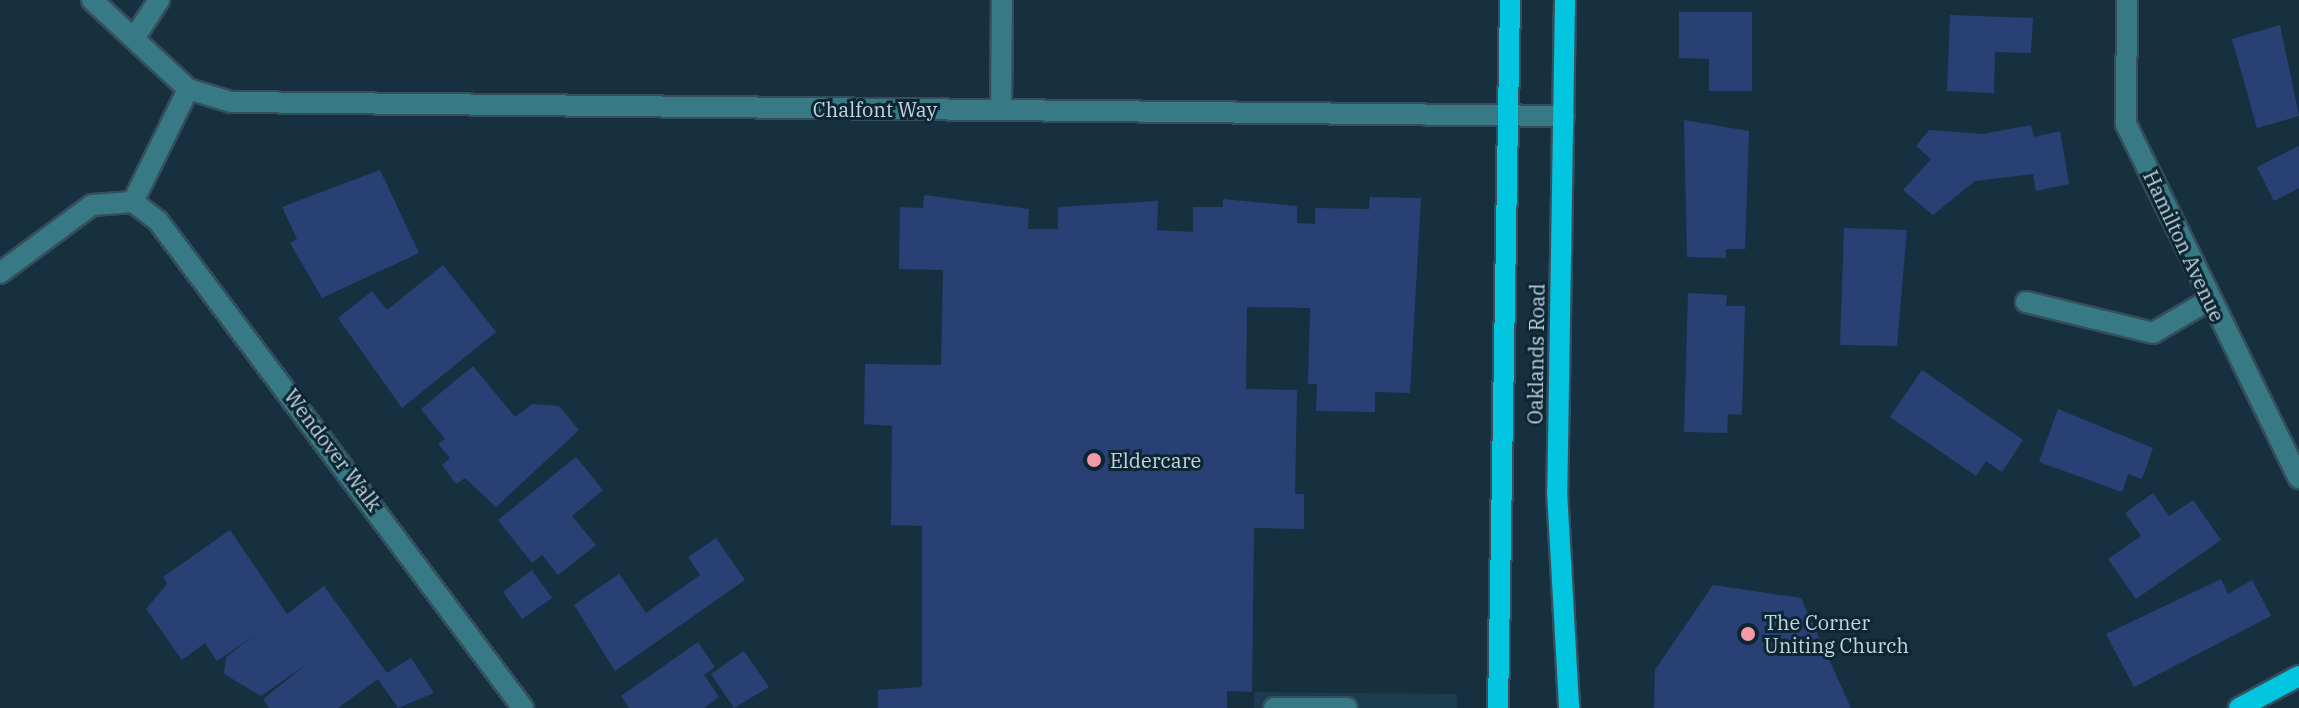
<!DOCTYPE html>
<html>
<head>
<meta charset="utf-8">
<style>
  body { margin:0 }
  #map { position:relative; width:2299px; height:708px; overflow:hidden; background:#17303f; font-family:"IBM Plex Serif",serif }
  div>[style] { position:absolute }
  .built>* { inset:0; background:#1b3b4e }
  .building>* { inset:0; background:#294075 }
  .roads { filter:drop-shadow(2px 0 #364e5b) drop-shadow(-2px 0 #364e5b) drop-shadow(0 2px #364e5b) drop-shadow(0 -2px #364e5b) }
  .minor>* { height:20px; margin:-10px; padding:0 10px; transform-origin:10px; border-radius:10px; background:#377a86 }
  .major>* { height:20px; margin:-10px; padding:0 10px; transform-origin:10px; border-radius:10px; background:#02c6df }
  .dots>* { width:22px; height:22px; translate:-50% -50%; box-sizing:border-box; border:4px solid #0d2634; border-radius:50% }
  span { translate:-50% -50%; white-space:nowrap; text-align:center; line-height:1.15; -webkit-text-stroke:6px #0d2634; paint-order:stroke }
  .street-label { font-size:20px; color:#c5d4dd }
  .poi-label { font-size:20px; color:#c5d4dd }
  .left { translate:0 -50%; text-align:left }
</style>
</head>
<body>
<div id="map">
  <div class="built">
    <div style="clip-path:polygon(1254px 692px,1457px 694px,1457px 708px,1254px 708px)"></div>
  </div>
  <div class="building">
    <div style="clip-path:polygon(1679px 12px,1752px 12px,1752px 91px,1709px 91px,1709px 59px,1679px 58px)"></div>
    <div style="clip-path:polygon(1950px 15px,2033px 18px,2031px 53px,1995px 52px,1994px 93px,1947px 91px)"></div>
    <div style="clip-path:polygon(2280px 25px,2299px 116px,2257px 128px,2232px 39px)"></div>
    <div style="clip-path:polygon(1684px 120px,1749px 131px,1745px 249px,1726px 249px,1726px 258px,1687px 257px)"></div>
    <div style="clip-path:polygon(2031px 125px,2034px 137px,2060px 131px,2069px 184px,2036px 191px,2033px 174px,1975px 181px,1933px 215px,1903px 190px,1931px 159px,1916px 146px,1929px 130px,1983px 134px)"></div>
    <div style="clip-path:polygon(2299px 146px,2299px 188px,2274px 201px,2257px 167px)"></div>
    <div style="clip-path:polygon(380px 170px,419px 253px,322px 298px,290px 243px,297px 239px,282px 207px)"></div>
    <div style="clip-path:polygon(924px 195px,1029px 209px,1028px 229px,1058px 229px,1058px 207px,1158px 201px,1157px 230px,1193px 232px,1193px 207px,1223px 207px,1223px 199px,1297px 206px,1297px 223px,1315px 224px,1315px 208px,1369px 209px,1370px 197px,1421px 198px,1410px 393px,1375px 392px,1375px 412px,1316px 411px,1317px 384px,1308px 384px,1310px 308px,1247px 307px,1246px 389px,1297px 390px,1295px 494px,1304px 494px,1304px 529px,1254px 528px,1252px 692px,1227px 691px,1227px 708px,878px 708px,878px 690px,922px 687px,922px 526px,891px 525px,892px 426px,864px 424px,865px 364px,941px 365px,943px 270px,899px 269px,900px 207px,923px 208px)"></div>
    <div style="clip-path:polygon(1844px 228px,1907px 230px,1897px 346px,1840px 345px)"></div>
    <div style="clip-path:polygon(443px 265px,496px 332px,402px 408px,338px 318px,372px 291px,387px 310px)"></div>
    <div style="clip-path:polygon(1688px 293px,1727px 295px,1726px 306px,1745px 306px,1742px 415px,1728px 414px,1727px 433px,1684px 432px)"></div>
    <div style="clip-path:polygon(473px 366px,515px 417px,532px 404px,559px 406px,579px 430px,496px 507px,465px 478px,456px 484px,442px 465px,450px 458px,438px 444px,445px 439px,421px 409px)"></div>
    <div style="clip-path:polygon(1922px 370px,2023px 440px,2002px 472px,1986px 461px,1976px 476px,1890px 417px)"></div>
    <div style="clip-path:polygon(2058px 409px,2153px 448px,2142px 479px,2128px 474px,2122px 492px,2039px 462px)"></div>
    <div style="clip-path:polygon(576px 457px,603px 490px,572px 516px,596px 545px,558px 575px,542px 555px,532px 563px,498px 520px)"></div>
    <div style="clip-path:polygon(2153px 493px,2169px 516px,2193px 500px,2221px 540px,2136px 599px,2108px 559px,2141px 536px,2125px 513px)"></div>
    <div style="clip-path:polygon(230px 530px,287px 614px,324px 586px,387px 673px,411px 658px,434px 693px,398px 708px,378px 679px,338px 708px,269px 708px,263px 699px,307px 664px,261px 696px,224px 674px,226px 657px,255px 635px,217px 661px,205px 643px,182px 660px,146px 609px,167px 584px,163px 577px)"></div>
    <div style="clip-path:polygon(716px 538px,745px 580px,615px 671px,574px 605px,619px 574px,646px 613px,700px 575px,688px 557px)"></div>
    <div style="clip-path:polygon(532px 570px,552px 598px,522px 619px,503px 592px)"></div>
    <div style="clip-path:polygon(2221px 579px,2228px 594px,2252px 580px,2271px 616px,2134px 687px,2106px 634px)"></div>
    <div style="clip-path:polygon(1713px 585px,1801px 598px,1851px 708px,1654px 708px,1655px 670px)"></div>
    <div style="clip-path:polygon(698px 642px,715px 667px,704px 675px,719px 697px,704px 708px,629px 708px,621px 696px)"></div>
    <div style="clip-path:polygon(744px 651px,769px 687px,734px 708px,711px 674px)"></div>
  </div>
  <div class="roads">
    <div class="minor">
      <div style="left:92px;top:0;width:131px;rotate:42.8deg"></div>
      <div style="left:188px;top:89px;width:45px;rotate:16.8deg"></div>
      <div style="left:231px;top:102px;width:1333px;rotate:0.6deg"></div>
      <div style="left:2127px;top:0;width:124px;rotate:90.5deg"></div>
      <div style="left:2126px;top:124px;width:394px;rotate:64deg"></div>
      <div style="left:135px;top:37px;width:44px;rotate:-57deg"></div>
      <div style="left:1001px;top:109px;width:109px;rotate:-89.5deg"></div>
      <div style="left:133px;top:202px;width:31px;rotate:37deg"></div>
      <div style="left:158px;top:221px;width:609px;rotate:53.15deg"></div>
      <div style="left:0;top:273px;width:114px;rotate:-36.5deg"></div>
      <div style="left:92px;top:205px;width:41px;rotate:-4.2deg"></div>
      <div style="left:133px;top:202px;width:126px;rotate:-64deg"></div>
      <div style="left:2026px;top:302px;width:131px;rotate:13.7deg"></div>
      <div style="left:2153px;top:333px;width:65px;rotate:-30.5deg"></div>
      <div style="left:1274px;top:708px;width:73px"></div>
    </div>
    <div class="major">
      <div style="left:1565px;top:0;width:491px;rotate:90.9deg"></div>
      <div style="left:1557px;top:491px;width:217px;rotate:86.8deg"></div>
      <div style="left:1498px;top:708px;width:708px;rotate:-89.03deg"></div>
      <div style="left:2239px;top:708px;width:68px;rotate:-28.1deg"></div>
    </div>
  </div>
  <div class="dots">
    <div style="left:1094px;top:460px;background:#f49aa6"></div>
    <div style="left:1748px;top:634px;background:#f49aa6"></div>
  </div>
  <div class="street-label">
    <span style="left:875px;top:109px">Chalfont Way</span>
    <span style="left:2184px;top:246px;rotate:65deg">Hamilton Avenue</span>
    <span style="left:1536px;top:354px;rotate:-89deg">Oaklands Road</span>
    <span style="left:333px;top:450px;rotate:53deg">Wendover Walk</span>
  </div>
  <div class="poi-label">
    <span class="left" style="left:1110px;top:460px">Eldercare</span>
    <span class="left" style="left:1764px;top:634px">The Corner<br>Uniting Church</span>
  </div>
</div>
</body>
</html>
